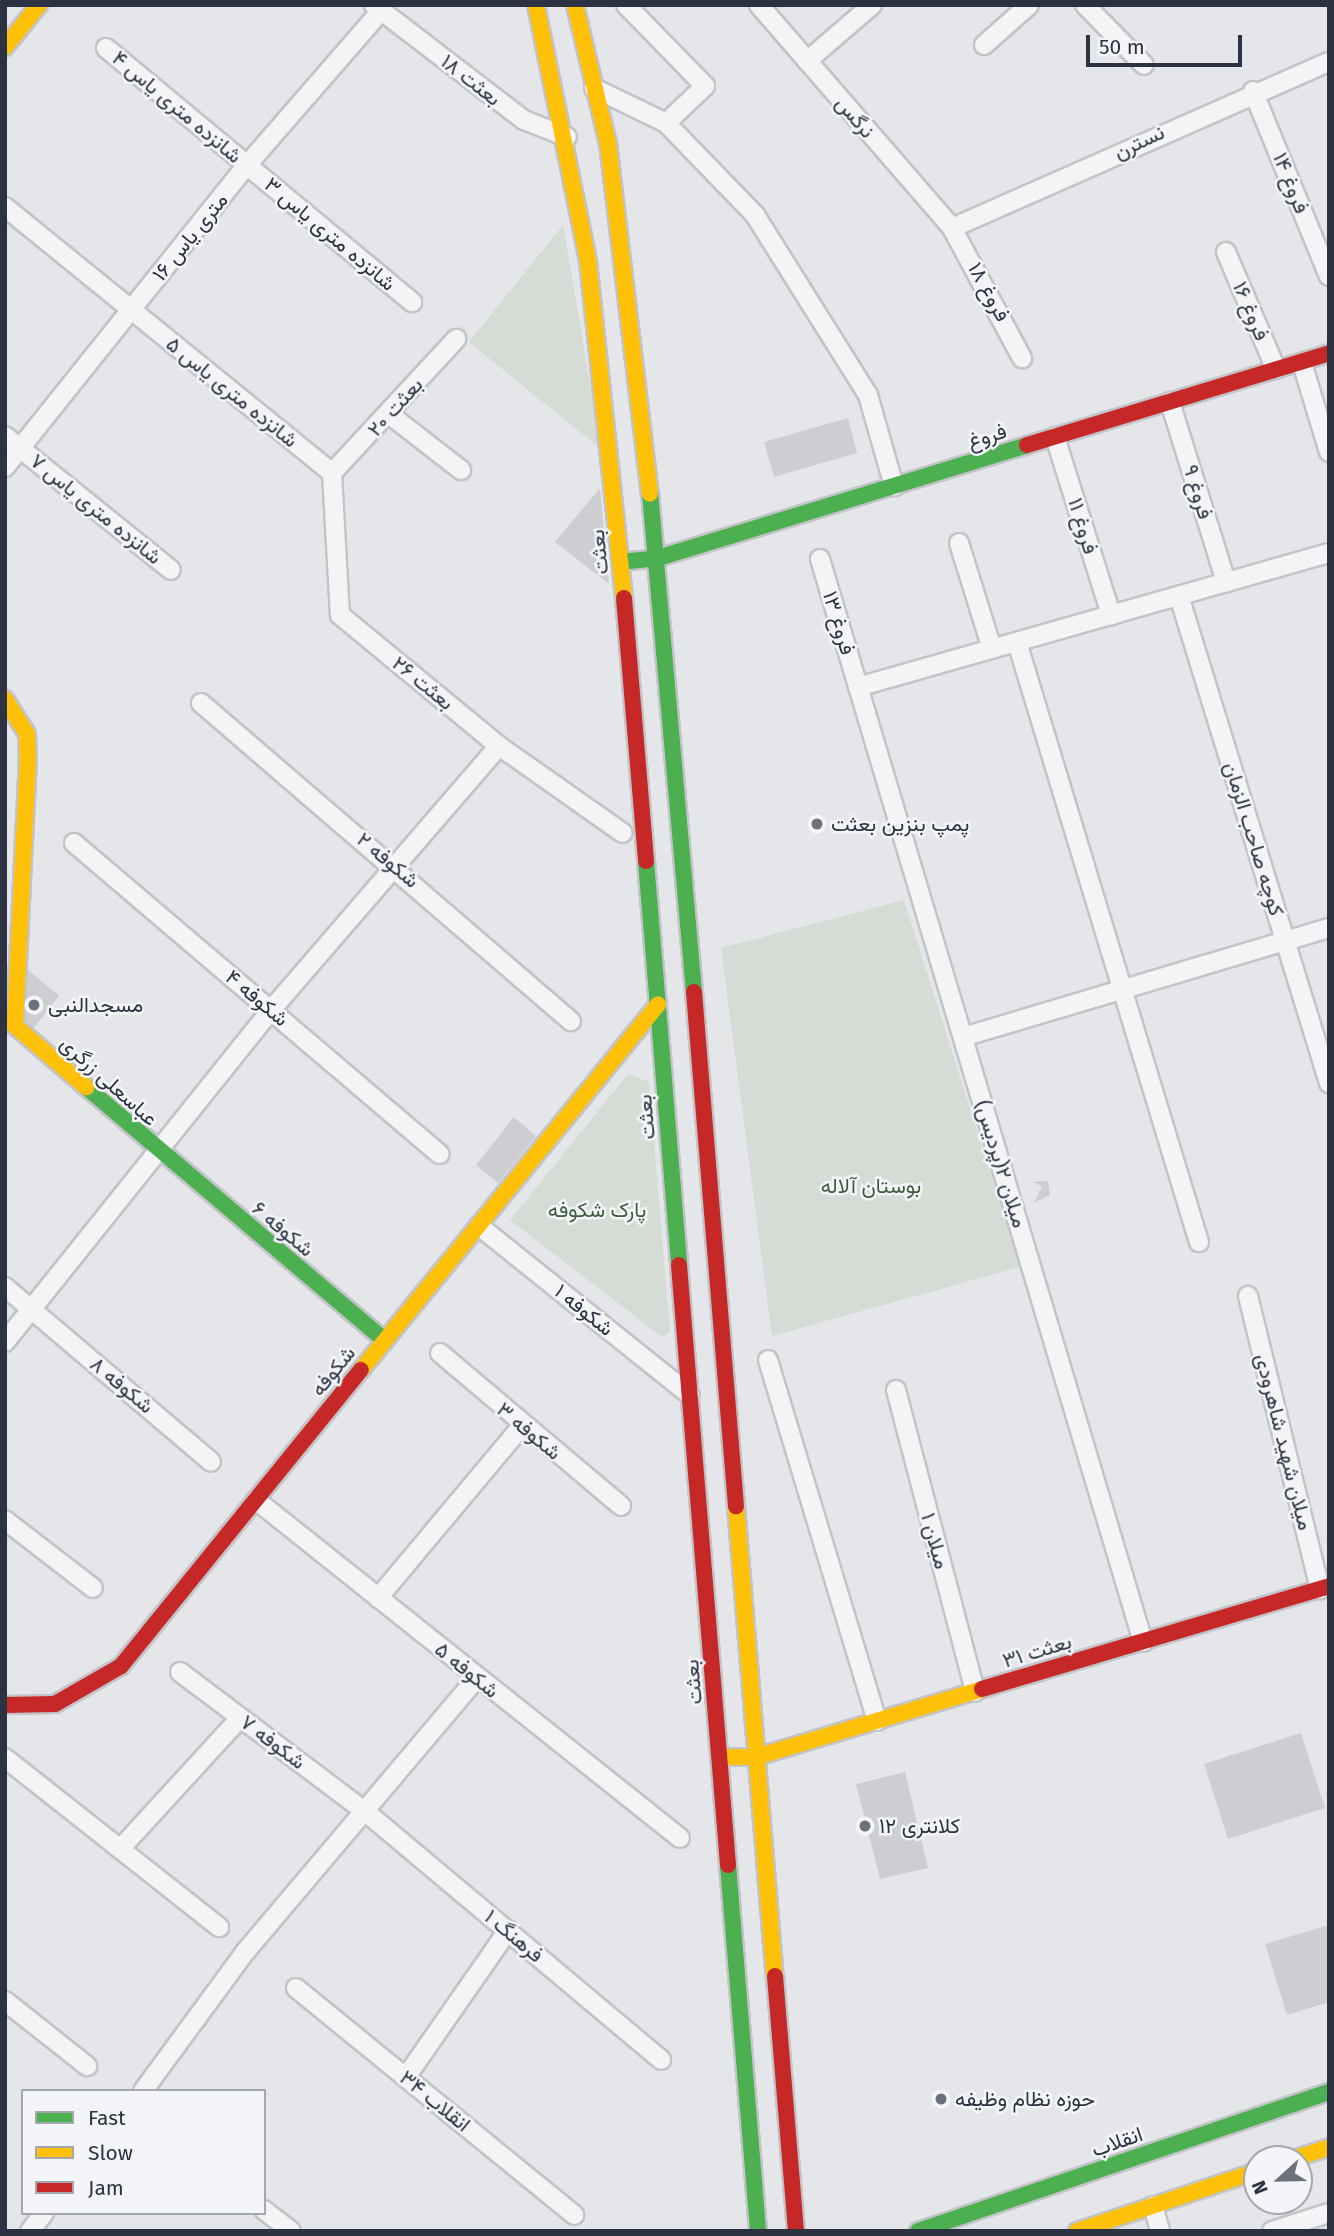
<!DOCTYPE html>
<html>
<head>
<meta charset="utf-8">
<style>
  body { margin:0 }
  #map { position:relative; width:1334px; height:2236px; overflow:hidden; background:#e5e6e9; font-family:"Fira Sans",Vazirmatn,sans-serif }
  div>[style] { position:absolute }
  .green>* { inset:0; background:#d4dcd5 }
  .building>* { inset:0; background:#cdced1 }
  .roads { filter:drop-shadow(2px 0 #c3c4c7) drop-shadow(-2px 0 #c3c4c7) drop-shadow(0 2px #c3c4c7) drop-shadow(0 -2px #c3c4c7) }
  .street>* { height:18px; margin:-9px; padding:0 9px; transform-origin:9px; border-radius:9px; background:#f4f4f6 }
  .fast>* { height:16px; margin:-8px; padding:0 8px; transform-origin:8px; border-radius:8px; background:#4caf50 }
  .slow>* { height:16px; margin:-8px; padding:0 8px; transform-origin:8px; border-radius:8px; background:#ffc107 }
  .jam>* { height:16px; margin:-8px; padding:0 8px; transform-origin:8px; border-radius:8px; background:#c62828 }
  .dots>* { width:19px; height:19px; translate:-50% -50%; box-sizing:border-box; border:4px solid #f3f5f8; border-radius:50% }
  span { translate:-50% -50%; white-space:nowrap; text-align:center; line-height:1.15; -webkit-text-stroke:5px #f3f5f8; paint-order:stroke }
  .street-label { font-size:21px; color:#2c3242 }
  .poi-label { font-size:21px; color:#2c3242 }
  .left { translate:0 -50%; text-align:left }
  .park-label { font-size:21px; color:#3d5d3a }
  .frame { position:absolute; inset:0; border:7px solid #2c3242; pointer-events:none }
  .legend { position:absolute; left:21px; top:2089px; width:245px; height:126px; box-sizing:border-box; background:#f3f5f8; border:2px solid #a3a7af; margin:0; padding:9px 12px; list-style:none; font-size:21px; color:#2c3242 }
  .legend li { display:flex; align-items:center; gap:14px; height:35px }
  .legend b { width:35px; border:2px solid #a3a7af }
  .north { position:absolute; left:1243px; top:2145px; width:70px; height:70px; box-sizing:border-box; background:#f3f5f8; border:2px solid #a3a7af; border-radius:50%; rotate:248deg; font-size:19px; font-weight:700; line-height:28px; text-align:center; color:#2c3242 }
  .north::after { content:''; display:block; margin:auto; width:24px; height:32px; background:#6d717c; clip-path:polygon(50% 0,100% 100%,50% 72%,0 100%) }
  .scale { position:absolute; left:1086px; top:35px; width:156px; height:32px; box-sizing:border-box; border:4px solid #2c3242; border-top:0; padding-left:9px; font-size:21px; line-height:24px; white-space:nowrap; color:#2c3242; -webkit-text-stroke:5px #f3f5f8; paint-order:stroke }
</style>
</head>
<body>
<div id="map">
  <div class="green">
    <div style="clip-path:polygon(563px 225px,599px 437px,596px 445px,469px 342px)"></div>
    <div style="clip-path:polygon(904px 900px,1020px 1267px,772px 1336px,721px 948px)"></div>
    <div style="clip-path:polygon(628px 1074px,649px 1082px,670px 1332px,662px 1337px,510px 1220px)"></div>
  </div>
  <div class="building">
    <div style="clip-path:polygon(848px 418px,857px 453px,774px 477px,764px 442px)"></div>
    <div style="clip-path:polygon(600px 488px,609px 584px,555px 542px)"></div>
    <div style="clip-path:polygon(21px 964px,59px 996px,33px 1029px,16px 1015px)"></div>
    <div style="clip-path:polygon(514px 1117px,536px 1136px,498px 1183px,476px 1165px)"></div>
    <div style="clip-path:polygon(1048px 1181px,1050px 1195px,1034px 1203px,1042px 1186px,1032px 1182px)"></div>
    <div style="clip-path:polygon(1301px 1733px,1325px 1808px,1228px 1839px,1204px 1764px)"></div>
    <div style="clip-path:polygon(905px 1772px,928px 1868px,880px 1879px,856px 1784px)"></div>
    <div style="clip-path:polygon(1329px 1925px,1329px 2002px,1287px 2015px,1265px 1944px)"></div>
  </div>
  <div class="roads">
    <div class="street">
      <div style="left:374px;top:5px;width:189px;rotate:37.5deg"></div>
      <div style="left:524px;top:120px;width:46px;rotate:21.6deg"></div>
      <div style="left:626px;top:5px;width:113px;rotate:45.7deg"></div>
      <div style="left:705px;top:86px;width:54px;rotate:136.5deg"></div>
      <div style="left:759px;top:5px;width:295px;rotate:49.1deg"></div>
      <div style="left:952px;top:228px;width:148px;rotate:61.7deg"></div>
      <div style="left:1085px;top:5px;width:84px;rotate:45.5deg"></div>
      <div style="left:984px;top:45px;width:60px;rotate:-41.6deg"></div>
      <div style="left:106px;top:48px;width:398px;rotate:39.7deg"></div>
      <div style="left:807px;top:61px;width:86px;rotate:-40.7deg"></div>
      <div style="left:594px;top:88px;width:80px;rotate:25.9deg"></div>
      <div style="left:666px;top:123px;width:128px;rotate:45.9deg"></div>
      <div style="left:755px;top:215px;width:213px;rotate:57.9deg"></div>
      <div style="left:868px;top:395px;width:95px;rotate:74.1deg"></div>
      <div style="left:1253px;top:91px;width:200px;rotate:67.7deg"></div>
      <div style="left:5px;top:207px;width:422px;rotate:39.1deg"></div>
      <div style="left:952px;top:228px;width:412px;rotate:-23.8deg"></div>
      <div style="left:1226px;top:252px;width:127px;rotate:66.9deg"></div>
      <div style="left:1302px;top:363px;width:93px;rotate:73.1deg"></div>
      <div style="left:1170px;top:402px;width:189px;rotate:72.7deg"></div>
      <div style="left:390px;top:415px;width:90px;rotate:37.8deg"></div>
      <div style="left:5px;top:436px;width:213px;rotate:38.9deg"></div>
      <div style="left:1055px;top:437px;width:187px;rotate:72.5deg"></div>
      <div style="left:5px;top:467px;width:387px;rotate:-51.3deg"></div>
      <div style="left:247px;top:165px;width:204px;rotate:-49deg"></div>
      <div style="left:332px;top:473px;width:142px;rotate:86.8deg"></div>
      <div style="left:340px;top:615px;width:206px;rotate:39.5deg"></div>
      <div style="left:499px;top:746px;width:151px;rotate:35.1deg"></div>
      <div style="left:332px;top:473px;width:183px;rotate:-47.2deg"></div>
      <div style="left:959px;top:543px;width:111px;rotate:72.7deg"></div>
      <div style="left:820px;top:559px;width:1130px;rotate:73.39deg"></div>
      <div style="left:1179px;top:596px;width:510px;rotate:72.88deg"></div>
      <div style="left:1017px;top:642px;width:627px;rotate:73.13deg"></div>
      <div style="left:858px;top:687px;width:490px;rotate:-15.9deg"></div>
      <div style="left:201px;top:703px;width:488px;rotate:40.7deg"></div>
      <div style="left:74px;top:843px;width:480px;rotate:40.4deg"></div>
      <div style="left:963px;top:1037px;width:382px;rotate:-16.6deg"></div>
      <div style="left:479px;top:1226px;width:270px;rotate:38.7deg"></div>
      <div style="left:5px;top:1287px;width:270px;rotate:40.3deg"></div>
      <div style="left:1248px;top:1296px;width:302px;rotate:76.2deg"></div>
      <div style="left:5px;top:1342px;width:425px;rotate:-51.3deg"></div>
      <div style="left:271px;top:1010px;width:349px;rotate:-49.2deg"></div>
      <div style="left:440px;top:1353px;width:237px;rotate:40.2deg"></div>
      <div style="left:768px;top:1360px;width:377px;rotate:73.2deg"></div>
      <div style="left:896px;top:1390px;width:312px;rotate:75.3deg"></div>
      <div style="left:256px;top:1500px;width:542px;rotate:38.56deg"></div>
      <div style="left:5px;top:1520px;width:111px;rotate:37.7deg"></div>
      <div style="left:378px;top:1598px;width:223px;rotate:-50.1deg"></div>
      <div style="left:180px;top:1672px;width:234px;rotate:37deg"></div>
      <div style="left:367px;top:1813px;width:384px;rotate:40deg"></div>
      <div style="left:5px;top:1758px;width:273px;rotate:38.3deg"></div>
      <div style="left:120px;top:1849px;width:178px;rotate:-47.5deg"></div>
      <div style="left:296px;top:1988px;width:359px;rotate:39.2deg"></div>
      <div style="left:5px;top:2001px;width:105px;rotate:38.4deg"></div>
      <div style="left:406px;top:2077px;width:179px;rotate:-55.2deg"></div>
      <div style="left:143px;top:2091px;width:174px;rotate:-53.7deg"></div>
      <div style="left:246px;top:1951px;width:358px;rotate:-49.8deg"></div>
      <div style="left:1153px;top:2206px;width:26px;rotate:74deg"></div>
      <div style="left:264px;top:2210px;width:34px;rotate:38deg"></div>
      <div style="left:30px;top:2231px;width:23px;rotate:-52deg"></div>
      <div style="left:1272px;top:2231px;width:60px;rotate:-17.5deg"></div>
    </div>
    <div class="fast">
      <div style="left:650px;top:493px;width:501px;rotate:84.96deg"></div>
      <div style="left:621px;top:562px;width:37px;rotate:-6deg"></div>
      <div style="left:658px;top:558px;width:386px;rotate:-17deg"></div>
      <div style="left:646px;top:861px;width:405px;rotate:85.3deg"></div>
      <div style="left:86px;top:1087px;width:392px;rotate:40.3deg"></div>
      <div style="left:728px;top:1865px;width:367px;rotate:85.3deg"></div>
      <div style="left:918px;top:2231px;width:434px;rotate:-18.7deg"></div>
    </div>
    <div class="slow">
      <div style="left:536px;top:5px;width:261px;rotate:78.5deg"></div>
      <div style="left:588px;top:261px;width:339px;rotate:83.9deg"></div>
      <div style="left:575px;top:5px;width:142px;rotate:76.6deg"></div>
      <div style="left:608px;top:143px;width:353px;rotate:83.2deg"></div>
      <div style="left:5px;top:47px;width:54px;rotate:-51deg"></div>
      <div style="left:5px;top:699px;width:41px;rotate:57.8deg"></div>
      <div style="left:27px;top:734px;width:24px;rotate:88deg"></div>
      <div style="left:28px;top:758px;width:268px;rotate:92.8deg"></div>
      <div style="left:15px;top:1026px;width:94px;rotate:40.7deg"></div>
      <div style="left:361px;top:1370px;width:471px;rotate:-50.9deg"></div>
      <div style="left:736px;top:1506px;width:472px;rotate:85.3deg"></div>
      <div style="left:720px;top:1757px;width:36px"></div>
      <div style="left:756px;top:1757px;width:236px;rotate:-16.7deg"></div>
      <div style="left:1293px;top:2159px;width:38px;rotate:-18deg"></div>
      <div style="left:1077px;top:2231px;width:190px;rotate:-18.4deg"></div>
    </div>
    <div class="jam">
      <div style="left:1027px;top:445px;width:316px;rotate:-16.9deg"></div>
      <div style="left:624px;top:598px;width:264px;rotate:85.2deg"></div>
      <div style="left:694px;top:992px;width:516px;rotate:85.33deg"></div>
      <div style="left:679px;top:1265px;width:602px;rotate:85.33deg"></div>
      <div style="left:982px;top:1689px;width:362px;rotate:-16.5deg"></div>
      <div style="left:5px;top:1705px;width:50px;rotate:-1.1deg"></div>
      <div style="left:55px;top:1704px;width:76px;rotate:-29.9deg"></div>
      <div style="left:121px;top:1666px;width:381px;rotate:-51deg"></div>
      <div style="left:775px;top:1976px;width:256px;rotate:85.3deg"></div>
    </div>
  </div>
  <div class="dots">
    <div style="left:817px;top:824px;background:#6d717c"></div>
    <div style="left:34px;top:1005px;background:#6d717c"></div>
    <div style="left:865px;top:1826px;background:#6d717c"></div>
    <div style="left:941px;top:2099px;background:#6d717c"></div>
  </div>
  <div class="street-label">
    <span style="left:471px;top:80px;rotate:38deg">بعثت ۱۸</span>
    <span style="left:177px;top:107px;rotate:40deg">شانزده متری یاس ۴</span>
    <span style="left:855px;top:117px;rotate:49deg">نرگس</span>
    <span style="left:1139px;top:142px;rotate:-25deg">نسترن</span>
    <span style="left:1291px;top:183px;rotate:68deg">فروغ ۱۴</span>
    <span style="left:330px;top:234px;rotate:40deg">شانزده متری یاس ۳</span>
    <span style="left:190px;top:237px;rotate:-51deg">۱۶ متری یاس</span>
    <span style="left:989px;top:292px;rotate:61deg">فروغ ۱۸</span>
    <span style="left:1251px;top:311px;rotate:67deg">فروغ ۱۶</span>
    <span style="left:232px;top:392px;rotate:39deg">شانزده متری یاس ۵</span>
    <span style="left:395px;top:407px;rotate:-48deg">بعثت ۲۰</span>
    <span style="left:987px;top:436px;rotate:-17deg">فروغ</span>
    <span style="left:1198px;top:492px;rotate:73deg">فروغ ۹</span>
    <span style="left:96px;top:509px;rotate:39deg">شانزده متری یاس ۷</span>
    <span style="left:1083px;top:526px;rotate:73deg">فروغ ۱۱</span>
    <span style="left:599px;top:552px;rotate:-96deg">بعثت</span>
    <span style="left:839px;top:623px;rotate:73deg">فروغ ۱۳</span>
    <span style="left:423px;top:683px;rotate:39deg">بعثت ۲۶</span>
    <span style="left:1254px;top:839px;rotate:73deg">کوچه صاحب الزمان</span>
    <span style="left:388px;top:860px;rotate:40deg">شکوفه ۲</span>
    <span style="left:257px;top:998px;rotate:40deg">شکوفه ۴</span>
    <span style="left:109px;top:1081px;rotate:42deg">عباسعلی زرگری</span>
    <span style="left:646px;top:1117px;rotate:-95deg">بعثت</span>
    <span style="left:1001px;top:1164px;rotate:73deg">میلان ۲(پردیس)</span>
    <span style="left:283px;top:1229px;rotate:40deg">شکوفه ۶</span>
    <span style="left:584px;top:1310px;rotate:39deg">شکوفه ۱</span>
    <span style="left:333px;top:1371px;rotate:-51deg">شکوفه</span>
    <span style="left:122px;top:1385px;rotate:40deg">شکوفه ۸</span>
    <span style="left:529px;top:1431px;rotate:40deg">شکوفه ۳</span>
    <span style="left:1284px;top:1442px;rotate:76deg">میلان شهید شاهرودی</span>
    <span style="left:935px;top:1541px;rotate:75deg">میلان ۱</span>
    <span style="left:1037px;top:1651px;rotate:-17deg">بعثت ۳۱</span>
    <span style="left:467px;top:1670px;rotate:39deg">شکوفه ۵</span>
    <span style="left:693px;top:1682px;rotate:-95deg">بعثت</span>
    <span style="left:273px;top:1742px;rotate:37deg">شکوفه ۷</span>
    <span style="left:514px;top:1936px;rotate:40deg">فرهنگ ۱</span>
    <span style="left:435px;top:2101px;rotate:39deg">انقلاب ۳۴</span>
    <span style="left:1117px;top:2142px;rotate:-19deg">انقلاب</span>
  </div>
  <div class="poi-label">
    <span class="left" style="left:831px;top:824px">پمپ بنزین بعثت</span>
    <span class="left" style="left:48px;top:1005px">مسجدالنبی</span>
    <span class="left" style="left:879px;top:1826px">کلانتری ۱۲</span>
    <span class="left" style="left:955px;top:2099px">حوزه نظام وظیفه</span>
  </div>
  <div class="park-label">
    <span style="left:871px;top:1186px">بوستان آلاله</span>
    <span style="left:597px;top:1210px">پارک شکوفه</span>
  </div>
  <div class="frame"></div>
  <ul class="legend">
  <li><b style="height:9px;background:#4caf50"></b>Fast</li>
  <li><b style="height:9px;background:#ffc107"></b>Slow</li>
  <li><b style="height:9px;background:#c62828"></b>Jam</li>
  </ul>
  <div class="north">N</div>
  <div class="scale">50 m</div>
</div>
</body>
</html>
